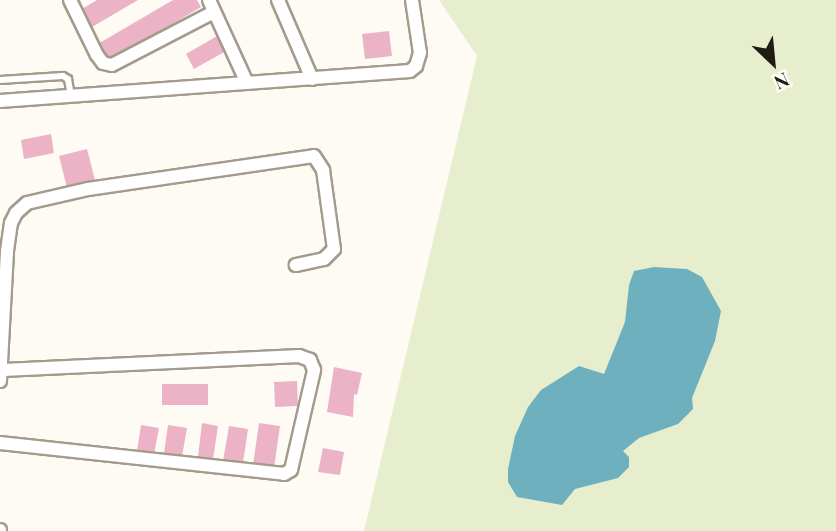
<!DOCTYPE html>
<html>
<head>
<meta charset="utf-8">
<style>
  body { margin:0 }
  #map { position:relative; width:836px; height:531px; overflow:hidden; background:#fefbf5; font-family:"Playfair Display",serif }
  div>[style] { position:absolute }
  .green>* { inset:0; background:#e7eecd }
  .water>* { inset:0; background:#6eb0be }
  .building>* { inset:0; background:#ebb3c5 }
  .roads { filter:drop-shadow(2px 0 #a39c8d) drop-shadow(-2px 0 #a39c8d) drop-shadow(0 2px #a39c8d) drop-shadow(0 -2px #a39c8d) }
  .lane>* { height:6px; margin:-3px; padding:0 3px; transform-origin:3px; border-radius:3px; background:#fff }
  .street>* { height:12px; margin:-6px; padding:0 6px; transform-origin:6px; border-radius:6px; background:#fff }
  span { translate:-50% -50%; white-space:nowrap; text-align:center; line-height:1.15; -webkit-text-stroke:6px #fefbf5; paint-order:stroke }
  .north { position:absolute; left:738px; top:28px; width:70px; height:70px; -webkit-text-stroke:5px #fefbf5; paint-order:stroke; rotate:154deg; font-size:19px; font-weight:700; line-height:28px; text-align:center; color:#1f1c16 }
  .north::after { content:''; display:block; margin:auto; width:24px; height:32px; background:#1f1c16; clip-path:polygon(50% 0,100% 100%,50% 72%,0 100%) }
</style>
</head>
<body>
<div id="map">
  <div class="green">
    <div style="clip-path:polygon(439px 0,836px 0,836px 531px,364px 531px,477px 56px)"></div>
  </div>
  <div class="water">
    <div style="clip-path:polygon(654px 267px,687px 269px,702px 277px,721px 311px,715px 341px,692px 398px,693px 409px,678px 424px,639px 438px,623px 451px,629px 457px,629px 467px,618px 478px,575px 489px,562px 505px,517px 497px,508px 482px,508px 469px,515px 436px,528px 407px,541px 390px,579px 366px,604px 374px,625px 322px,629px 285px,634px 271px)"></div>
  </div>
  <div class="building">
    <div style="clip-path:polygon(97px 0,138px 0,87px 30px,77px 12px)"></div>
    <div style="clip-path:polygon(173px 0,197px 0,201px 7px,107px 63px,96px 45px)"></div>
    <div style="clip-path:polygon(389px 31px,392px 56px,365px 59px,362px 34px)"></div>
    <div style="clip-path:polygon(217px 36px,226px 51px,194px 69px,186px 54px)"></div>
    <div style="clip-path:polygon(51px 134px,54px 153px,24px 159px,21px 140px)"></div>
    <div style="clip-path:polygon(87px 149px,95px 180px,67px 188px,59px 156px)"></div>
    <div style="clip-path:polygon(334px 367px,362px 373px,357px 395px,354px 394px,353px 417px,327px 412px)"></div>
    <div style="clip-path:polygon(297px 381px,298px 406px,275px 407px,274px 382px)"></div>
    <div style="clip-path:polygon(162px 384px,208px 384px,208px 405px,162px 405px)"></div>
    <div style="clip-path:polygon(202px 423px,218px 426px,213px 460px,198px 457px)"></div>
    <div style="clip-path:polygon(259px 423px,280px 426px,274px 468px,253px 465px)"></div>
    <div style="clip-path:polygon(141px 425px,159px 428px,154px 454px,137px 451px)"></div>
    <div style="clip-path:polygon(168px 425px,187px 428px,182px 456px,164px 453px)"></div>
    <div style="clip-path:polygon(229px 426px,248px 429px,243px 463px,223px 461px)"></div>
    <div style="clip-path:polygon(323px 448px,344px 452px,340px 475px,318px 472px)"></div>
  </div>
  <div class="roads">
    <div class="lane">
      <div style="left:0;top:80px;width:63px;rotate:-3.6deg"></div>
      <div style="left:63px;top:76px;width:6px;rotate:31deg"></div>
      <div style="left:68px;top:79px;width:17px;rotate:80deg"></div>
    </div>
    <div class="street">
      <div style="left:70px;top:0;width:61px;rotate:63.9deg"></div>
      <div style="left:97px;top:55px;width:10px;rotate:53deg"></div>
      <div style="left:103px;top:63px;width:9px;rotate:13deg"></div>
      <div style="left:112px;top:65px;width:115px;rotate:-27.5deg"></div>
      <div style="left:209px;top:0;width:91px;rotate:65.4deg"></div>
      <div style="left:278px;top:0;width:86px;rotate:66.7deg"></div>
      <div style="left:0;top:101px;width:411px;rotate:-4.2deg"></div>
      <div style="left:410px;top:71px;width:8px;rotate:-40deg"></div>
      <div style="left:416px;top:66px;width:14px;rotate:-73deg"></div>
      <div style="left:420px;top:53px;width:54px;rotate:-98.6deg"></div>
      <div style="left:0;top:381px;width:130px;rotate:-86.9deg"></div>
      <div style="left:7px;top:251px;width:28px;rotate:-82deg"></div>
      <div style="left:11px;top:223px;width:11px;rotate:-63deg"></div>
      <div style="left:16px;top:213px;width:15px;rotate:-42deg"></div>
      <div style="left:27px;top:203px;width:63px;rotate:-12.9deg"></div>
      <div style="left:88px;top:189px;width:228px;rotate:-8.3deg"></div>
      <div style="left:314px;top:156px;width:17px;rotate:57deg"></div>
      <div style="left:323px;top:170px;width:80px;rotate:82.1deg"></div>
      <div style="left:334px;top:249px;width:14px;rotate:135deg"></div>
      <div style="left:324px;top:259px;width:29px;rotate:168deg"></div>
      <div style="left:0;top:443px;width:286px;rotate:6.2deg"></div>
      <div style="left:284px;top:474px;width:8px;rotate:-30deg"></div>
      <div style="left:291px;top:470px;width:103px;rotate:-77deg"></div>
      <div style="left:314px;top:370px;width:11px;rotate:-112deg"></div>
      <div style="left:310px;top:360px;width:12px;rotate:-160deg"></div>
      <div style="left:299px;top:356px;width:299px;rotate:177.3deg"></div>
      <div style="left:0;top:530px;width:1px;rotate:90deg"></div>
    </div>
  </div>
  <div class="north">N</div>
</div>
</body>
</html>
